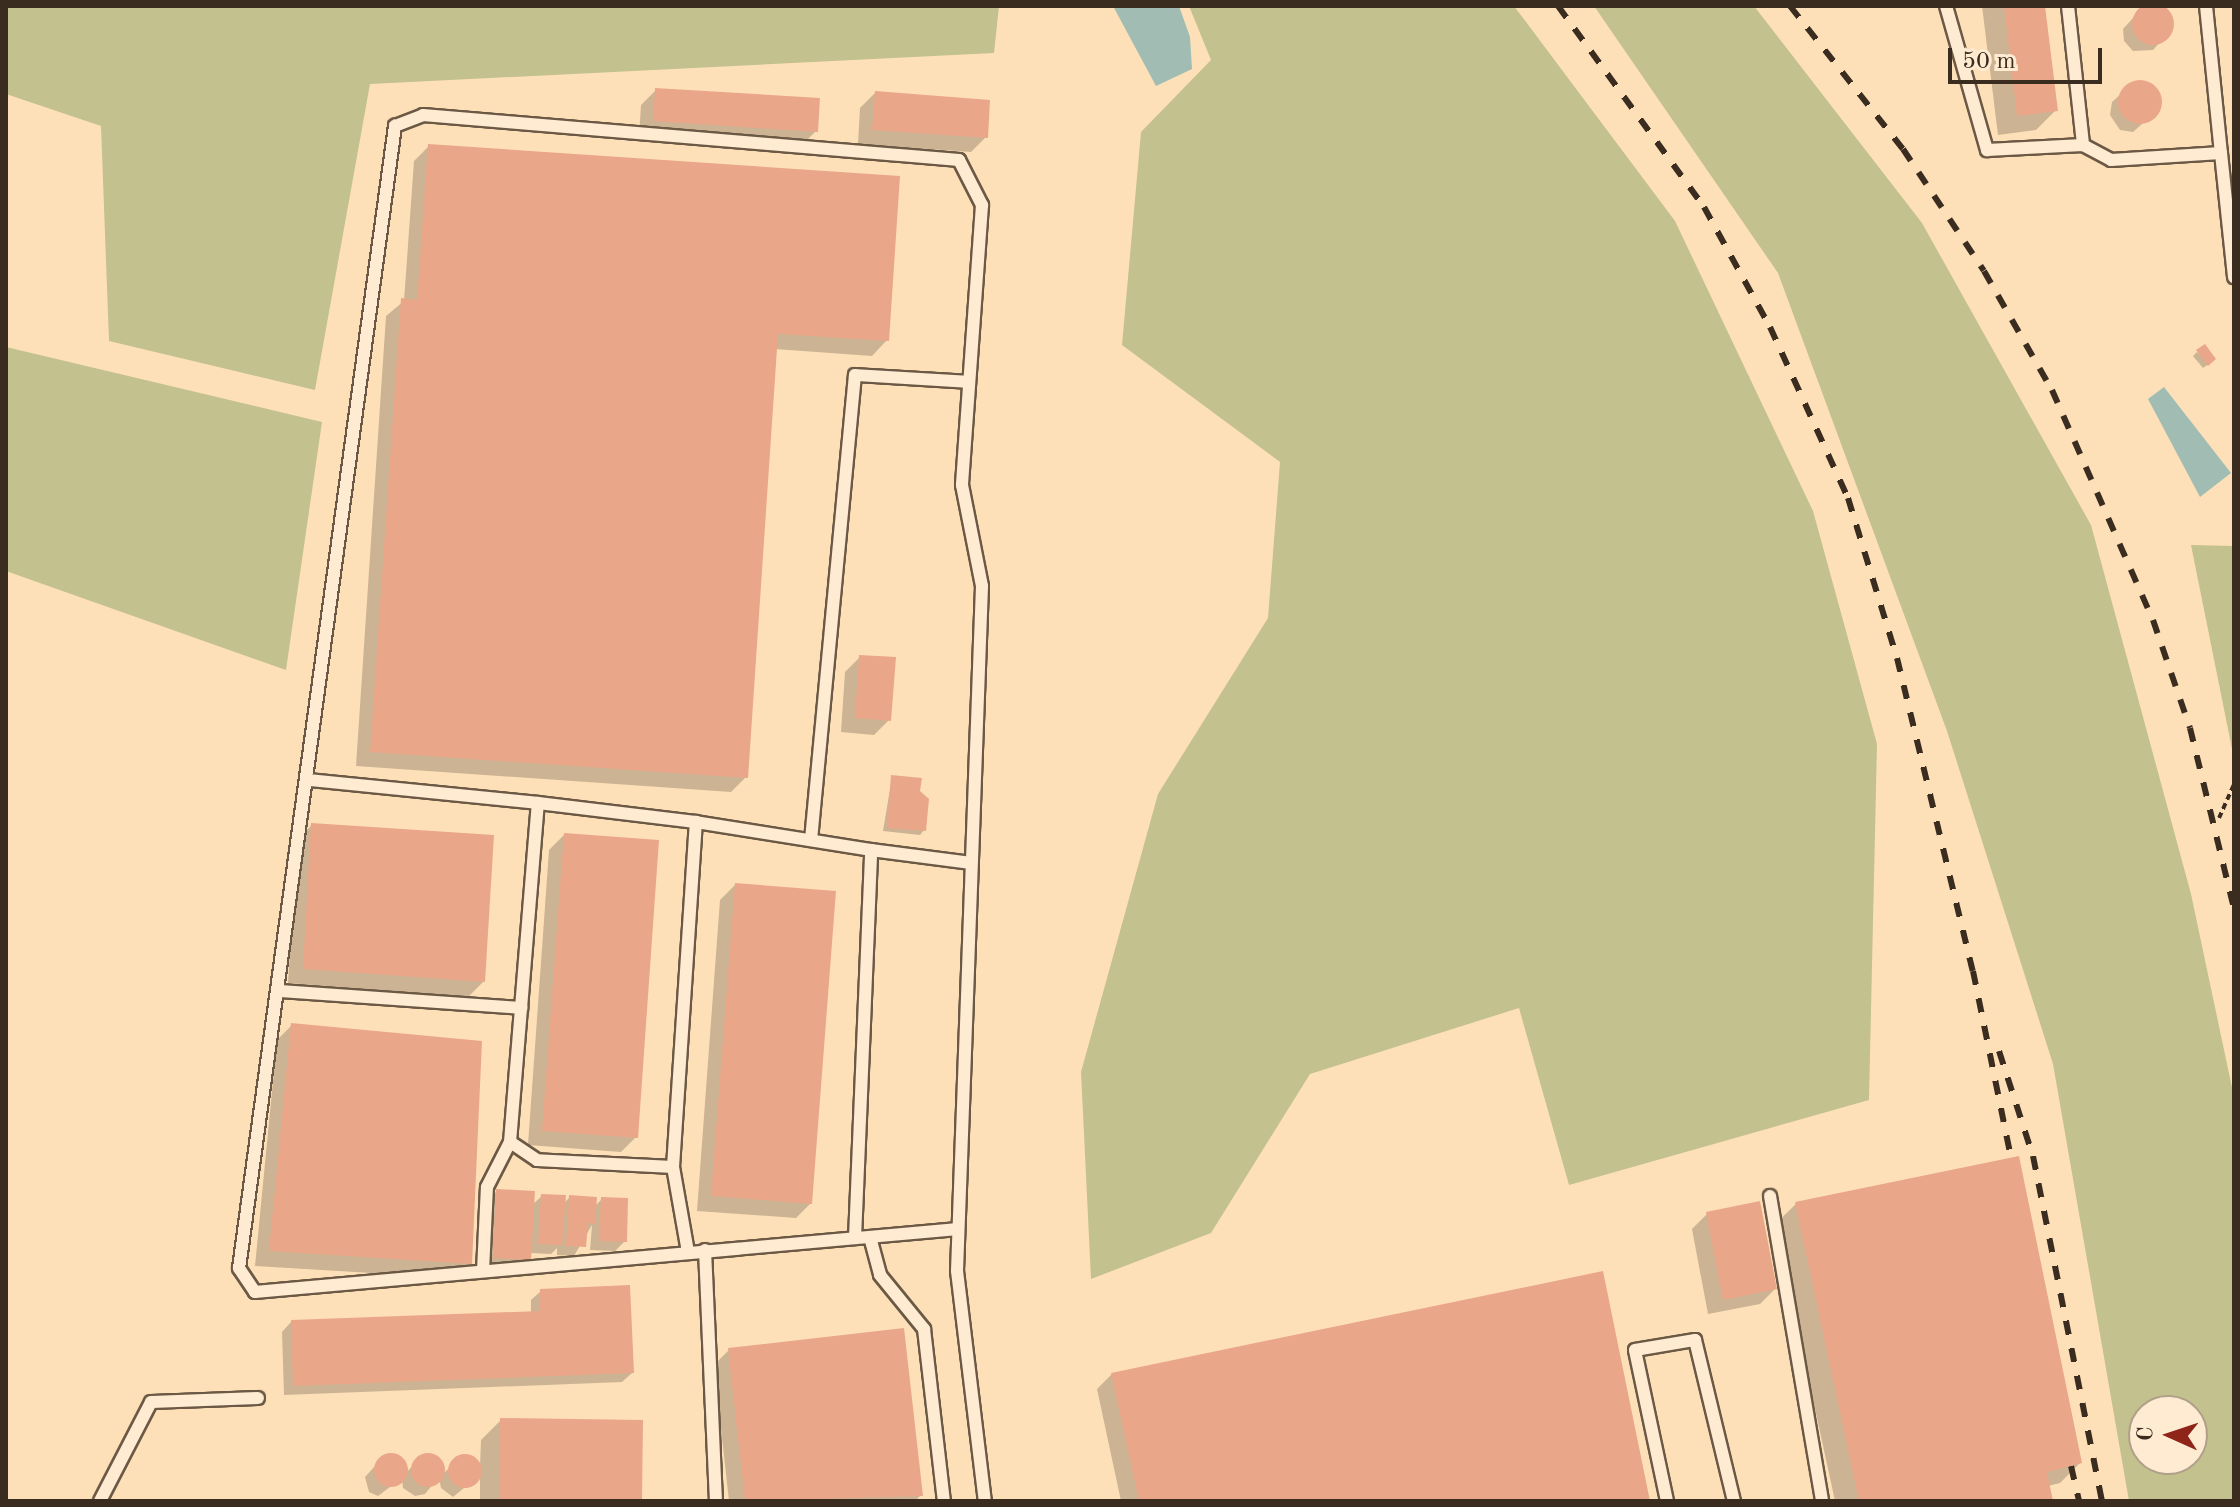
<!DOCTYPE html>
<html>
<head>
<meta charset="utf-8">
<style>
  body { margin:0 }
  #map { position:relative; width:2240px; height:1507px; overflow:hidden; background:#fee0b8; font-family:"Old Standard TT",serif }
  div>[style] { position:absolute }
  .green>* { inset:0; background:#c3c18d }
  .water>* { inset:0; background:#a0bcb3 }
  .shadow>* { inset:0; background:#0003 }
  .building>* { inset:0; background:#eaa689 }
  .round { border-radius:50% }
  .path>* { height:4px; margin-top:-2px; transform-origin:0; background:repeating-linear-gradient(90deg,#3a2c1f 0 6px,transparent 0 10px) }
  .roads { filter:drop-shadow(2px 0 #6b5945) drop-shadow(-2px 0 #6b5945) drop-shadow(0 2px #6b5945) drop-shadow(0 -2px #6b5945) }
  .service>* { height:12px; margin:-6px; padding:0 6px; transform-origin:6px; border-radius:6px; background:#feebd1 }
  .rail>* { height:6px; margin-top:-3px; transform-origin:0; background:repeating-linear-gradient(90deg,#3a2c1f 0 14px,transparent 0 28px) }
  span { translate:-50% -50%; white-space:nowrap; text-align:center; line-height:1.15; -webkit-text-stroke:8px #feebd1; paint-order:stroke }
  .frame { position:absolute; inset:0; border:8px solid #3a2c1f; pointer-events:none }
  .north { position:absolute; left:2128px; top:1395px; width:80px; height:80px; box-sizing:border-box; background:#feebd1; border:2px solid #b09f8a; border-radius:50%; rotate:273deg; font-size:22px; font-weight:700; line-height:32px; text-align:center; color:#3a2c1f }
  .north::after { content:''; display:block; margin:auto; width:28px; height:36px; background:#8f2418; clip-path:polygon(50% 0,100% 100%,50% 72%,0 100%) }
  .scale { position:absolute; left:1948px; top:48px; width:154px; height:36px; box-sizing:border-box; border:4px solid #3a2c1f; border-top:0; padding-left:10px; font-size:24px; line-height:28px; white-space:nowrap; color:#3a2c1f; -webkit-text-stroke:6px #feebd1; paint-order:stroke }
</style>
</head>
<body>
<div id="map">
  <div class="green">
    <div style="clip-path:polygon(6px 6px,999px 6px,994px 53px,370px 84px,315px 390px,109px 341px,101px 126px,6px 94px)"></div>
    <div style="clip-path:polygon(1189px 6px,1514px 6px,1675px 221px,1813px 511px,1877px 744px,1869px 1100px,1569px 1185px,1519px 1008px,1310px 1074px,1211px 1233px,1091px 1279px,1081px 1072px,1158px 794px,1268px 618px,1280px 462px,1122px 345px,1141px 132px,1211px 60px)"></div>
    <div style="clip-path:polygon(evenodd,1594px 6px,1754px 6px,1922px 223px,2091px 525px,2191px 894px,2234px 1097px,2234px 1501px,2129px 1501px,2053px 1064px,1947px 731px,1778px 273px,1594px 6px,2192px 1411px,2192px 1459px,2144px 1459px,2144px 1411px,2192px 1411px)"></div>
    <div style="clip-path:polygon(6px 347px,322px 422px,286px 670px,6px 571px)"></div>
    <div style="clip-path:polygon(2191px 545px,2234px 546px,2234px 759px)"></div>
  </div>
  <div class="water">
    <div style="clip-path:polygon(1113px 6px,1179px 6px,1190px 37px,1192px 69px,1156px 86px)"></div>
    <div style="clip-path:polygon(2164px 387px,2231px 473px,2200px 497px,2148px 399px)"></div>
  </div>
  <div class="shadow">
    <div style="clip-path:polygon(1982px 6px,2043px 6px,2056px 110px,2036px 130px,1998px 135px)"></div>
    <div style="clip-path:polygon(2144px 6px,2165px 6px,2172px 16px,2172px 29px,2153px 50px,2133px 51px,2124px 41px,2123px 29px)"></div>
    <div style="clip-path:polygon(2133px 83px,2152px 85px,2159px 95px,2159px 109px,2133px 132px,2120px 130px,2110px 115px,2112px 102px)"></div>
    <div style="clip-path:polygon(656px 90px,816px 131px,801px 146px,639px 136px,641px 105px)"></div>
    <div style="clip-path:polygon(875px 93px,986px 137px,971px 152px,858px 144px,860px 108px)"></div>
    <div style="clip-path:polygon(429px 146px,887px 340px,872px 356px,775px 349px,746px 777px,731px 792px,356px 766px,386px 316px,404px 301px,414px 161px)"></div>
    <div style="clip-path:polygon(2197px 352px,2210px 363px,2203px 368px,2193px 356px)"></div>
    <div style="clip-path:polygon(860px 657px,889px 720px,874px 735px,841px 732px,845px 672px)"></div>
    <div style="clip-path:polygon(892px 777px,918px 792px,924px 830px,920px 835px,883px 831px)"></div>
    <div style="clip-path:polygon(312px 825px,483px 982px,468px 997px,288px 983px,297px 840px)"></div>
    <div style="clip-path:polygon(564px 835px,636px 1137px,621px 1152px,528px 1145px,549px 850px)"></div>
    <div style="clip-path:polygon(735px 885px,811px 1203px,796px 1218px,697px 1211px,720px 900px)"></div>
    <div style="clip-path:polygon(292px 1025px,470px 1263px,455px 1278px,255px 1266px,277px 1040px)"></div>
    <div style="clip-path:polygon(497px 1191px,532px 1205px,542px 1196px,563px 1204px,570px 1197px,594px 1207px,602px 1199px,625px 1241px,615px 1251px,590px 1250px,592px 1225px,574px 1256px,557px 1255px,557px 1248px,551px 1254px,530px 1253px,514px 1274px,479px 1273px,482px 1207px)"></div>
    <div style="clip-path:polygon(1796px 1204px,2080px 1463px,2060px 1483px,2048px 1486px,2051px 1501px,1835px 1501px,1775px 1224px)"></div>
    <div style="clip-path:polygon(1707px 1214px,1775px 1289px,1760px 1304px,1708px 1314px,1692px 1229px)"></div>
    <div style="clip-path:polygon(541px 1291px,632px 1373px,622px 1382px,284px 1395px,282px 1332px,291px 1322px,531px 1313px,531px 1300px)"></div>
    <div style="clip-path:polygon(729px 1350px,921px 1495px,915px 1501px,729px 1501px,714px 1365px)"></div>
    <div style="clip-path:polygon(1112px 1374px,1648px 1501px,1121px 1501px,1097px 1389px)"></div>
    <div style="clip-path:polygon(501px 1420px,640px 1501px,480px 1501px,480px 1475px,453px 1497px,441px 1488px,439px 1477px,425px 1494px,415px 1496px,403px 1488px,402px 1478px,378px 1496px,369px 1492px,365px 1477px,385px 1455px,395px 1455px,406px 1465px,405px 1474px,422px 1456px,431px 1455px,444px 1473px,460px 1457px,469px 1456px,480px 1466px,481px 1440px)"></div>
  </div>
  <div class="building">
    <div class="round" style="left:2132px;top:3px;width:42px;height:42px"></div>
    <div style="clip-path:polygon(2004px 6px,2045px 6px,2058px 111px,2017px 116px)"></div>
    <div class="round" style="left:2118px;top:80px;width:44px;height:44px"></div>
    <div style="clip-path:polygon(655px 88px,820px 98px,818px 132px,653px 121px)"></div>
    <div style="clip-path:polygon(875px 91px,990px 100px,988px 138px,872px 130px)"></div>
    <div style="clip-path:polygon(428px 144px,900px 176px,889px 341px,778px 334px,748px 778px,370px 752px,401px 298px,417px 300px)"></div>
    <div style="clip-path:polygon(2205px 344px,2216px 359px,2208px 366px,2196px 350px)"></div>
    <div style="clip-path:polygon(859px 655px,896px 657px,891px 721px,855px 718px)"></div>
    <div style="clip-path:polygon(891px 775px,922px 778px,920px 791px,929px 799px,926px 831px,887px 828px)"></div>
    <div style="clip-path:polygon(311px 823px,494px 835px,485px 982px,303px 969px)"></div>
    <div style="clip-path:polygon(564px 833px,659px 840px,638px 1138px,542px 1131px)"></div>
    <div style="clip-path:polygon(735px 883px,836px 891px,812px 1204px,711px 1196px)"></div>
    <div style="clip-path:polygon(291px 1023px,482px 1041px,472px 1264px,269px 1251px)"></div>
    <div style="clip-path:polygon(2019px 1156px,2082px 1463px,2047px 1472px,2053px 1501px,1859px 1501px,1795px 1202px)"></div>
    <div style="clip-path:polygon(496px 1189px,535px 1191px,531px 1260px,493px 1258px)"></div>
    <div style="clip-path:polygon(541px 1194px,566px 1195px,562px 1245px,538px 1244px)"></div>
    <div style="clip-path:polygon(569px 1195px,597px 1197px,595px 1224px,588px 1223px,586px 1247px,566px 1246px)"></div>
    <div style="clip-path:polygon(601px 1197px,628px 1198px,627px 1242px,599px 1241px)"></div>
    <div style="clip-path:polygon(1760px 1201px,1777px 1289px,1723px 1300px,1706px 1212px)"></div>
    <div style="clip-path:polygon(1603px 1271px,1650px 1501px,1139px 1501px,1111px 1373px)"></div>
    <div style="clip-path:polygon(630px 1285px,634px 1373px,293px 1386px,291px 1320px,540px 1311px,540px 1289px)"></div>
    <div style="clip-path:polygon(904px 1328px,923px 1496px,745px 1501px,728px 1348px)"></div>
    <div style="clip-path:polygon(500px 1418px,643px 1420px,642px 1501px,499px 1501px)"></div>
    <div class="round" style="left:374px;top:1453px;width:34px;height:34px"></div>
    <div class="round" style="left:411px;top:1453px;width:34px;height:34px"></div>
    <div class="round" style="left:448px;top:1454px;width:34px;height:34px"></div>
  </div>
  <div class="path">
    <div style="left:2219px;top:818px;width:37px;rotate:-66deg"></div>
  </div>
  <div class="roads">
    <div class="service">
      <div style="left:1946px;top:6px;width:150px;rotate:74.1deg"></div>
      <div style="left:1987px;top:150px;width:96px;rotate:-3deg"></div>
      <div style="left:2083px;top:145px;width:32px;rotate:28deg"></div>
      <div style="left:2111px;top:160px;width:110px;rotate:-3.6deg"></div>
      <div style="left:2221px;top:153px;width:125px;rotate:84deg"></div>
      <div style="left:2068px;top:6px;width:140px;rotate:83.8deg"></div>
      <div style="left:2206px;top:6px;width:148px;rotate:84.2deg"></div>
      <div style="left:309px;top:780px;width:230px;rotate:5.7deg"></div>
      <div style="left:811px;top:840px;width:467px;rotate:-84.6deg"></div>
      <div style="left:855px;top:375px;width:114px;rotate:3.5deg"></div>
      <div style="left:279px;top:991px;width:243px;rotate:4deg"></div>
      <div style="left:673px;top:1167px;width:136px;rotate:-177.1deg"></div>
      <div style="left:537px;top:1160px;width:32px;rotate:-146deg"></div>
      <div style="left:510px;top:1142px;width:340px;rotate:-85.3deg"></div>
      <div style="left:538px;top:803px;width:159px;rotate:6.9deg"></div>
      <div style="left:1770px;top:1196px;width:309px;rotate:80.3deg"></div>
      <div style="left:958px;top:1229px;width:706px;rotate:174.88deg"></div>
      <div style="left:255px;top:1292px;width:29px;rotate:-124deg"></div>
      <div style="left:239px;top:1268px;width:1153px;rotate:-82.22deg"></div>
      <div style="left:395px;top:126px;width:30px;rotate:-21deg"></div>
      <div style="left:423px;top:115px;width:538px;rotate:4.8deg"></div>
      <div style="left:959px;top:160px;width:51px;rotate:62.9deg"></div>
      <div style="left:982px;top:205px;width:281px;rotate:94.1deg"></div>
      <div style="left:962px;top:485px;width:103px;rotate:78.8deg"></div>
      <div style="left:982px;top:586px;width:685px;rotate:92.09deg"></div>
      <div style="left:957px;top:1271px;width:232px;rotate:83.1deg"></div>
      <div style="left:870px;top:1237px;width:39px;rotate:75deg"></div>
      <div style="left:880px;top:1275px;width:70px;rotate:50.8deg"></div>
      <div style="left:924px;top:1329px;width:173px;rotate:83.4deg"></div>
      <div style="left:855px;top:1238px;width:388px;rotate:-87.6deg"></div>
      <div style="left:871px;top:850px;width:101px;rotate:7.4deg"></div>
      <div style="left:705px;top:1250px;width:251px;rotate:87.5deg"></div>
      <div style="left:688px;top:1252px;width:86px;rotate:-100deg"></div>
      <div style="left:673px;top:1167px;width:346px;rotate:-86.2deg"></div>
      <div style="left:696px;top:822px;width:177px;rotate:9.1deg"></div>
      <div style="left:483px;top:1271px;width:84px;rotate:-87.3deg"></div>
      <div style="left:487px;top:1187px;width:51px;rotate:-62.9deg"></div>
      <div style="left:100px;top:1501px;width:111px;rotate:-62.7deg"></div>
      <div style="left:151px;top:1402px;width:107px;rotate:-2.1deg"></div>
      <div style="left:1667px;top:1501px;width:154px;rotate:-102deg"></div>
      <div style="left:1635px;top:1350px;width:61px;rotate:-9.5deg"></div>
      <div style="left:1695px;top:1340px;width:166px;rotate:76.4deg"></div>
    </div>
  </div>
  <div class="rail">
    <div style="left:1558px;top:6px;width:248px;rotate:54deg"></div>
    <div style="left:1704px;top:207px;width:137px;rotate:61.2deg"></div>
    <div style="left:1770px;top:327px;width:188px;rotate:65.5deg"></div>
    <div style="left:1848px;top:498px;width:167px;rotate:73deg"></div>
    <div style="left:1897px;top:658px;width:322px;rotate:76.4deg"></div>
    <div style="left:1973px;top:971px;width:191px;rotate:78.5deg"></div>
    <div style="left:1790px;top:6px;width:182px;rotate:51.7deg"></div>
    <div style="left:1903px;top:149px;width:146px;rotate:56.4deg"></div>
    <div style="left:1984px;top:271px;width:137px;rotate:60.3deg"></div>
    <div style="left:2052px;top:390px;width:251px;rotate:66.3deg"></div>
    <div style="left:2153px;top:620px;width:114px;rotate:71.1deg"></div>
    <div style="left:2190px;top:728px;width:185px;rotate:76.3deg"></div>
    <div style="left:1999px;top:1051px;width:110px;rotate:72.1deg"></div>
    <div style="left:2033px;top:1156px;width:352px;rotate:78.7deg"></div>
    <div style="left:2071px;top:1466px;width:36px;rotate:77deg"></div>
  </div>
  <div class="frame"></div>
  <div class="north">С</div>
  <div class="scale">50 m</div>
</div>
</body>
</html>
